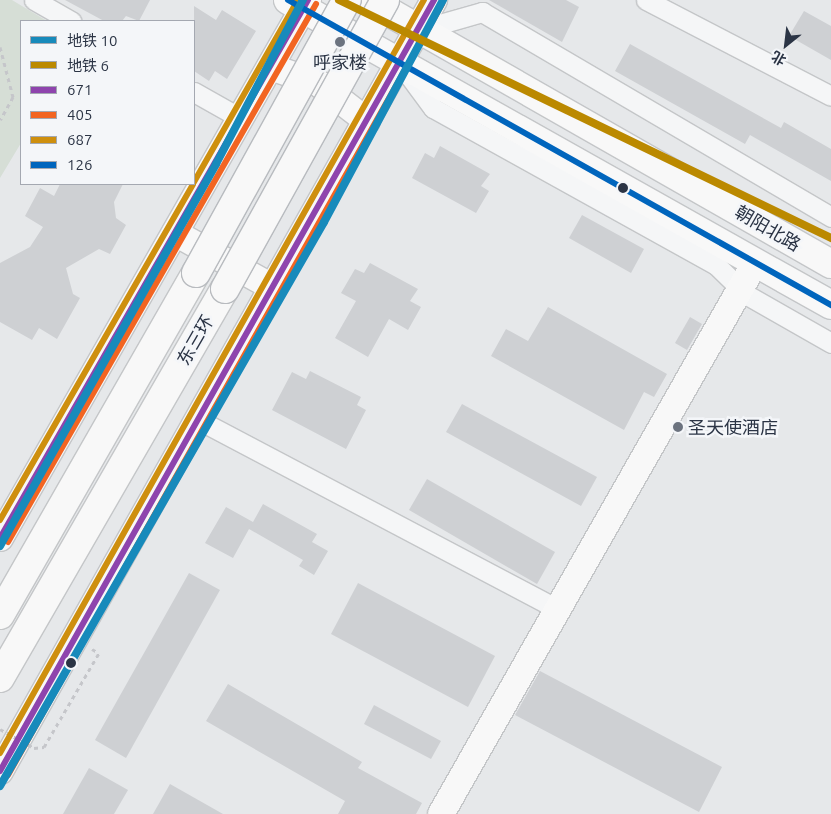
<!DOCTYPE html>
<html>
<head>
<meta charset="utf-8">
<style>
  body { margin:0 }
  #map { position:relative; width:831px; height:814px; overflow:hidden; background:#e6e8ea; font-family:Ubuntu,"Noto Sans SC",sans-serif }
  div>[style] { position:absolute }
  .green>* { inset:0; background:#d6ded6 }
  .building>* { inset:0; background:#ced0d3 }
  .path>* { height:3px; margin-top:-1.5px; transform-origin:0; background:repeating-linear-gradient(90deg,#c5c6ca 0 4px,transparent 0 8px) }
  .roads { filter:drop-shadow(1px 0 #c4c6c8) drop-shadow(-1px 0 #c4c6c8) drop-shadow(0 1px #c4c6c8) drop-shadow(0 -1px #c4c6c8) }
  .street>* { height:19px; margin:-9.5px; padding:0 9.5px; transform-origin:9.5px; border-radius:9.5px; background:#f5f6f7 }
  .secondary>* { height:26px; margin:-13px; padding:0 13px; transform-origin:13px; border-radius:13px; background:#f8f8f8 }
  .primary>* { height:28px; margin:-14px; padding:0 14px; transform-origin:14px; border-radius:14px; background:#f8f8f8 }
  .highway>* { height:28px; margin:-14px; padding:0 14px; transform-origin:14px; border-radius:14px; background:#f8f8f8 }
  .path-bridge>* { height:3px; margin-top:-1.5px; transform-origin:0; background:repeating-linear-gradient(90deg,#c5c6ca 0 4px,transparent 0 8px) }
  .bridges { filter:drop-shadow(1px 0 #b8bbbf) drop-shadow(-1px 0 #b8bbbf) drop-shadow(0 1px #b8bbbf) drop-shadow(0 -1px #b8bbbf) }
  .highway-bridge>* { height:28px; margin:-14px; padding:0 14px; transform-origin:14px; border-radius:14px; background:#f8f8f8 }
  .bus-1>* { height:6px; margin:-3px; padding:0 3px; transform-origin:3px; border-radius:3px; background:#8e44ad }
  .bus-2>* { height:6px; margin:-3px; padding:0 3px; transform-origin:3px; border-radius:3px; background:#f26522 }
  .bus-3>* { height:6px; margin:-3px; padding:0 3px; transform-origin:3px; border-radius:3px; background:#ce8f0e }
  .bus-4>* { height:6px; margin:-3px; padding:0 3px; transform-origin:3px; border-radius:3px; background:#0065bd }
  .metro-1>* { height:8px; margin:-4px; padding:0 4px; transform-origin:4px; border-radius:4px; background:#178abb }
  .metro-2>* { height:8px; margin:-4px; padding:0 4px; transform-origin:4px; border-radius:4px; background:#bb8900 }
  .dots>* { width:14px; height:14px; translate:-50% -50%; box-sizing:border-box; border:2px solid #f4f6f9; border-radius:50% }
  span { translate:-50% -50%; white-space:nowrap; text-align:center; line-height:1.15; -webkit-text-stroke:5px #f4f6f9; paint-order:stroke }
  .poi-label { font-size:18px; color:#2b3445 }
  .left { translate:0 -50%; text-align:left }
  .street-label { font-size:18px; color:#2b3445 }
  .legend { position:absolute; left:20px; top:20px; width:175px; height:165px; box-sizing:border-box; background:#f4f6f9; border:1px solid #a4a8b1; margin:0; padding:6px 9px; list-style:none; font-size:15px; color:#2b3445 }
  .legend li { display:flex; align-items:center; gap:10px; height:25px }
  .legend b { width:25px; border:1px solid #a4a8b1 }
  .north { position:absolute; left:761px; top:20px; width:50px; height:50px; -webkit-text-stroke:4px #f4f6f9; paint-order:stroke; rotate:209deg; font-size:14px; font-weight:700; line-height:20px; text-align:center; color:#2b3445 }
  .north::after { content:''; display:block; margin:auto; width:18px; height:22px; background:#2b3445; clip-path:polygon(50% 0,100% 100%,50% 72%,0 100%) }
</style>
</head>
<body>
<div id="map">
  <div class="green">
    <div style="clip-path:polygon(0 0,12px 0,47px 21px,21px 21px,21px 143px,0 178px)"></div>
  </div>
  <div class="building">
    <div style="clip-path:polygon(65px 0,150px 0,139px 21px,126px 16px,122px 21px,104px 21px)"></div>
    <div style="clip-path:polygon(489px 0,566px 0,579px 7px,562px 42px)"></div>
    <div style="clip-path:polygon(194px 6px,216px 20px,222px 10px,256px 31px,227px 79px,215px 71px,209px 81px,194px 71px)"></div>
    <div style="clip-path:polygon(804px 11px,831px 26px,831px 60px,789px 36px)"></div>
    <div style="clip-path:polygon(630px 44px,781px 128px,784px 122px,831px 149px,831px 181px,750px 135px,745px 144px,615px 71px)"></div>
    <div style="clip-path:polygon(440px 146px,490px 174px,481px 186px,489px 191px,476px 213px,412px 178px,425px 153px,434px 158px)"></div>
    <div style="clip-path:polygon(60px 184px,123px 184px,114px 202px,116px 218px,126px 225px,110px 254px,99px 249px,66px 268px,73px 294px,80px 298px,57px 339px,39px 328px,32px 340px,0 322px,0 263px,30px 247px,43px 227px,25px 216px,40px 188px,54px 196px)"></div>
    <div style="clip-path:polygon(582px 215px,644px 249px,631px 273px,569px 238px)"></div>
    <div style="clip-path:polygon(370px 263px,418px 289px,410px 301px,421px 307px,408px 330px,389px 319px,368px 357px,335px 338px,356px 301px,341px 293px,355px 269px,364px 273px)"></div>
    <div style="clip-path:polygon(548px 307px,667px 374px,654px 397px,644px 392px,624px 430px,491px 356px,506px 329px,528px 341px)"></div>
    <div style="clip-path:polygon(690px 317px,702px 324px,687px 350px,675px 343px)"></div>
    <div style="clip-path:polygon(310px 371px,361px 397px,357px 405px,366px 410px,346px 449px,272px 410px,292px 372px,306px 379px)"></div>
    <div style="clip-path:polygon(462px 404px,597px 477px,581px 506px,446px 432px)"></div>
    <div style="clip-path:polygon(427px 479px,555px 552px,537px 584px,409px 510px)"></div>
    <div style="clip-path:polygon(263px 504px,317px 534px,312px 542px,328px 551px,314px 575px,299px 566px,303px 560px,249px 529px,233px 558px,205px 543px,226px 507px,253px 522px)"></div>
    <div style="clip-path:polygon(189px 573px,220px 590px,126px 758px,95px 740px)"></div>
    <div style="clip-path:polygon(358px 583px,495px 656px,468px 707px,331px 634px)"></div>
    <div style="clip-path:polygon(540px 671px,722px 767px,699px 812px,515px 715px)"></div>
    <div style="clip-path:polygon(228px 684px,362px 762px,358px 768px,422px 803px,416px 814px,338px 814px,345px 801px,206px 721px)"></div>
    <div style="clip-path:polygon(374px 705px,441px 741px,431px 759px,364px 724px)"></div>
    <div style="clip-path:polygon(89px 768px,128px 790px,114px 814px,63px 814px)"></div>
    <div style="clip-path:polygon(170px 784px,223px 814px,153px 814px)"></div>
  </div>
  <div class="path">
    <div style="left:0;top:47px;width:52px;rotate:75.4deg"></div>
    <div style="left:13px;top:97px;width:26px;rotate:119deg"></div>
    <div style="left:92px;top:649px;width:8px;rotate:30deg"></div>
  </div>
  <div class="roads">
    <div class="street">
      <div style="left:34px;top:0;width:43px;rotate:29.6deg"></div>
      <div style="left:646px;top:0;width:208px;rotate:27.4deg"></div>
      <div style="left:419px;top:30px;width:66px;rotate:-15.9deg"></div>
      <div style="left:482px;top:12px;width:405px;rotate:30.4deg"></div>
      <div style="left:405px;top:70px;width:47px;rotate:53.6deg"></div>
      <div style="left:433px;top:108px;width:322px;rotate:29deg"></div>
      <div style="left:715px;top:264px;width:45px;rotate:44.1deg"></div>
      <div style="left:747px;top:295px;width:97px;rotate:29.7deg"></div>
      <div style="left:194px;top:92px;width:53px;rotate:29.5deg"></div>
      <div style="left:199px;top:420px;width:405px;rotate:27.8deg"></div>
    </div>
    <div class="secondary">
      <div style="left:270px;top:67px;width:51px;rotate:18.4deg"></div>
      <div style="left:318px;top:83px;width:62px;rotate:37.8deg"></div>
      <div style="left:175px;top:233px;width:113px;rotate:29.1deg"></div>
      <div style="left:0;top:538px;width:620px;rotate:-60.21deg"></div>
      <div style="left:0;top:771px;width:885px;rotate:-60.62deg"></div>
      <div style="left:441px;top:814px;width:634px;rotate:-60.32deg"></div>
    </div>
    <div class="primary">
      <div style="left:288px;top:0;width:623px;rotate:29.32deg"></div>
      <div style="left:368px;top:0;width:533px;rotate:29.69deg"></div>
    </div>
    <div class="highway">
      <div style="left:0;top:615px;width:394px;rotate:-60.2deg"></div>
      <div style="left:0;top:678px;width:449px;rotate:-60deg"></div>
    </div>
  </div>
  <div class="path-bridge">
    <div style="left:0;top:729px;width:39px;rotate:29deg"></div>
    <div style="left:34px;top:748px;width:10px;rotate:-6deg"></div>
    <div style="left:44px;top:747px;width:109px;rotate:-59.7deg"></div>
  </div>
  <div class="bridges">
    <div class="highway-bridge">
      <div style="left:196px;top:273px;width:312px;rotate:-61.1deg"></div>
      <div style="left:225px;top:289px;width:330px;rotate:-61deg"></div>
    </div>
  </div>
  <div class="bus-1">
    <div style="left:0;top:538px;width:620px;rotate:-60.21deg"></div>
    <div style="left:0;top:771px;width:885px;rotate:-60.62deg"></div>
  </div>
  <div class="bus-2">
    <div style="left:8px;top:542px;width:620px;rotate:-60.21deg"></div>
    <div style="left:8px;top:775px;width:885px;rotate:-60.62deg"></div>
  </div>
  <div class="bus-3">
    <div style="left:194px;top:182px;width:210px;rotate:-60.3deg"></div>
    <div style="left:0;top:520px;width:387px;rotate:-60.1deg"></div>
    <div style="left:0;top:753px;width:864px;rotate:-60.62deg"></div>
  </div>
  <div class="bus-4">
    <div style="left:288px;top:0;width:623px;rotate:29.32deg"></div>
  </div>
  <div class="metro-1">
    <div style="left:0;top:546px;width:439px;rotate:-60.5deg"></div>
    <div style="left:216px;top:164px;width:186px;rotate:-62.1deg"></div>
    <div style="left:0;top:786px;width:650px;rotate:-60.12deg"></div>
    <div style="left:324px;top:222px;width:252px;rotate:-61.8deg"></div>
  </div>
  <div class="metro-2">
    <div style="left:339px;top:0;width:547px;rotate:25.81deg"></div>
  </div>
  <div class="dots">
    <div style="left:340px;top:42px;background:#6c737f"></div>
    <div style="left:623px;top:188px;background:#2b3445"></div>
    <div style="left:678px;top:427px;background:#6c737f"></div>
    <div style="left:71px;top:663px;background:#2b3445"></div>
  </div>
  <div class="poi-label">
    <span style="left:340px;top:62px">呼家楼</span>
    <span class="left" style="left:688px;top:427px">圣天使酒店</span>
  </div>
  <div class="street-label">
    <span style="left:768px;top:228px;rotate:30deg">朝阳北路</span>
    <span style="left:195px;top:340px;rotate:-60deg">东三环</span>
  </div>
  <ul class="legend">
  <li><b style="height:6px;background:#178abb"></b>地铁 10</li>
  <li><b style="height:6px;background:#bb8900"></b>地铁 6</li>
  <li><b style="height:6px;background:#8e44ad"></b>671</li>
  <li><b style="height:6px;background:#f26522"></b>405</li>
  <li><b style="height:6px;background:#ce8f0e"></b>687</li>
  <li><b style="height:6px;background:#0065bd"></b>126</li>
  </ul>
  <div class="north">北</div>
</div>
</body>
</html>
